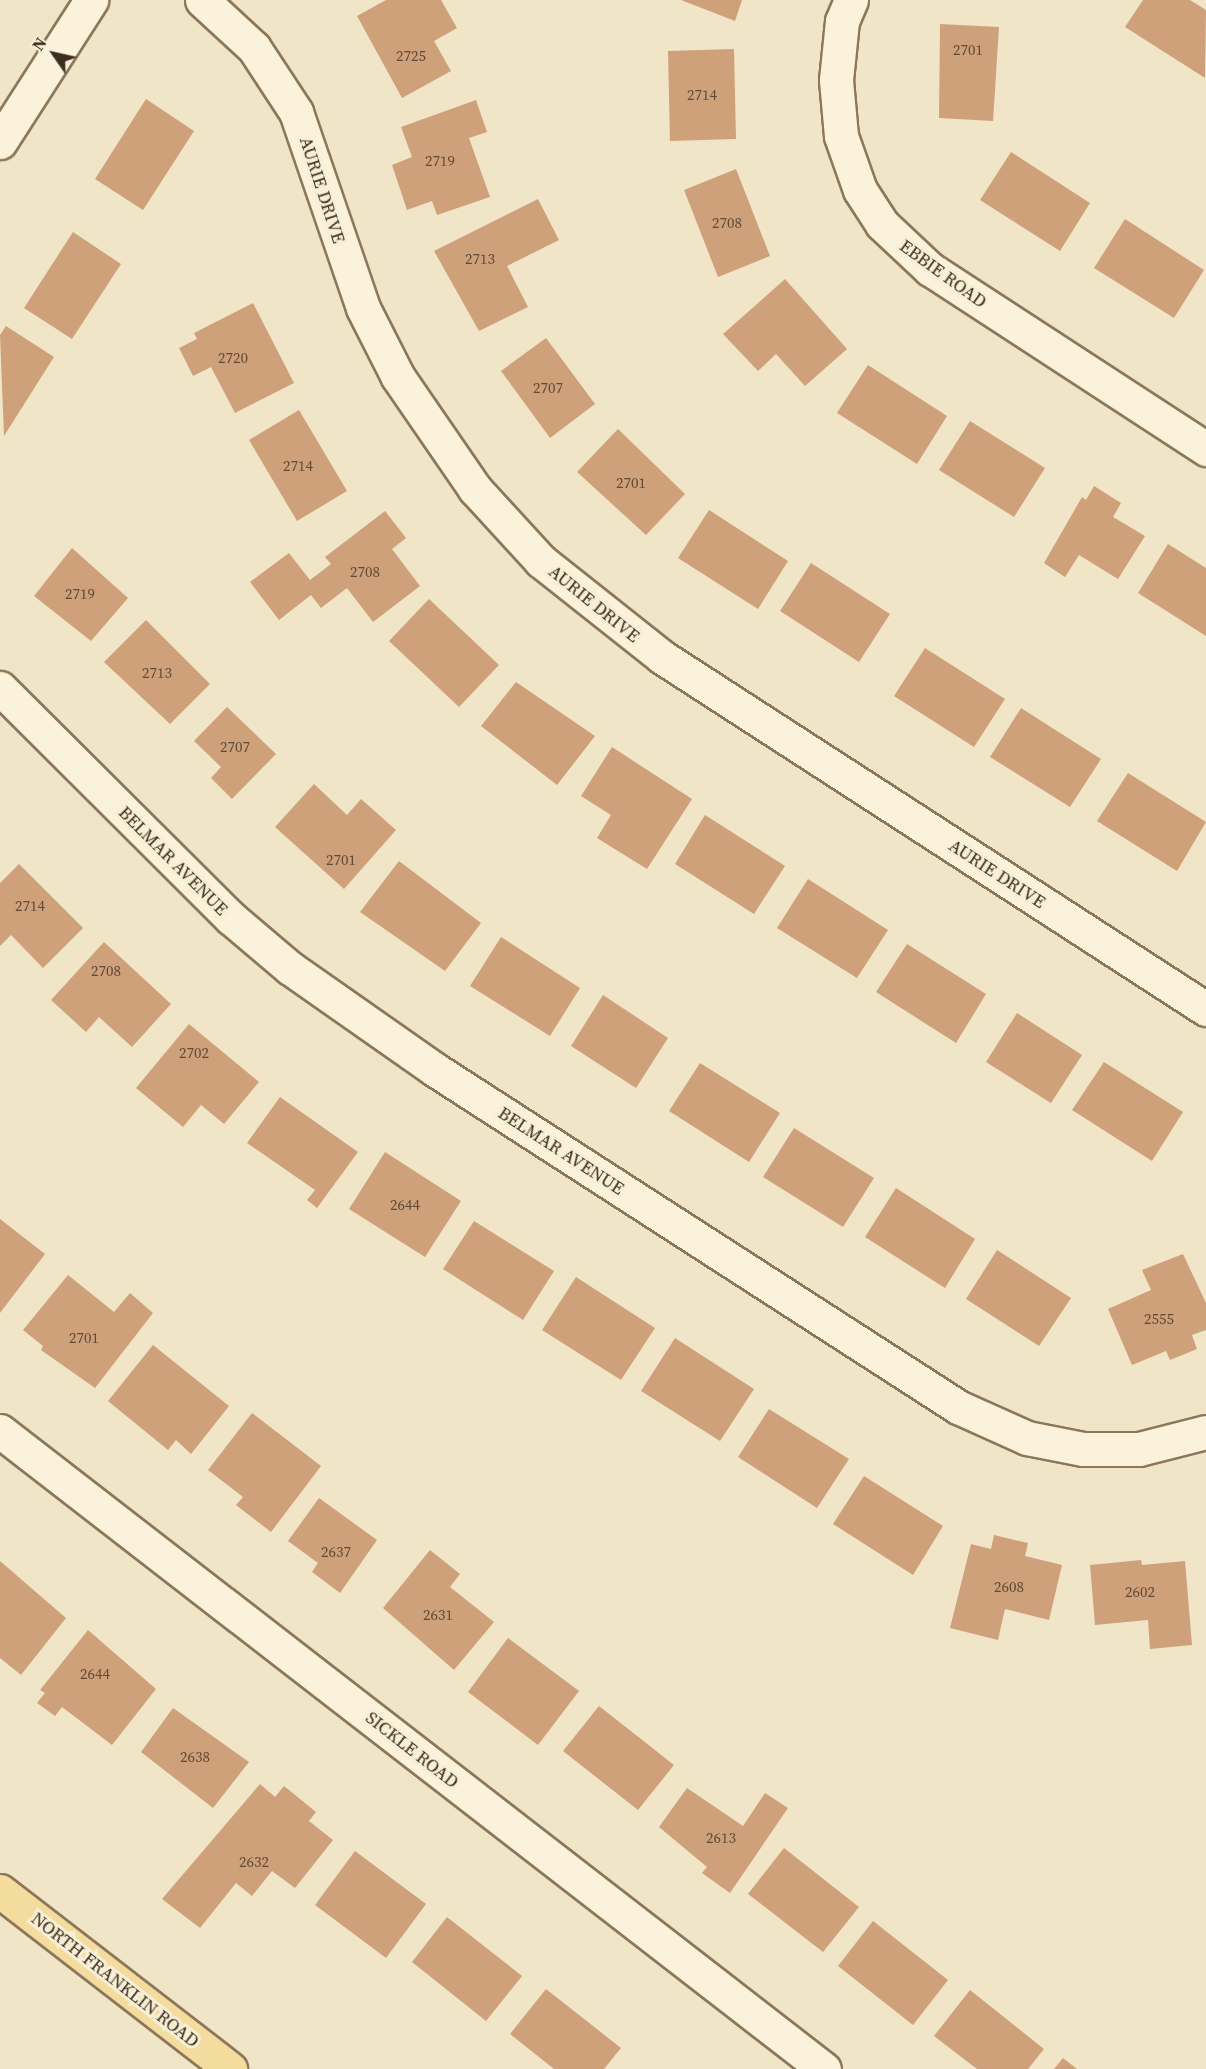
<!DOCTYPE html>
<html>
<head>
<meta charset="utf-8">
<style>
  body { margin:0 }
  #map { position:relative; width:1206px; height:2069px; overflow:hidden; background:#f0e5c6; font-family:"Source Serif 4",serif }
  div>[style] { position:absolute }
  .building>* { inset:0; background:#cfa17b }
  .roads { filter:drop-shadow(2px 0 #8c775b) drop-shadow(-2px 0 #8c775b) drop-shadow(0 2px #8c775b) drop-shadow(0 -2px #8c775b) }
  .minor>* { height:33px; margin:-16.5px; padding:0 16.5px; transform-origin:16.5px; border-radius:16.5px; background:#faf2da }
  .major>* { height:33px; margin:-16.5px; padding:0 16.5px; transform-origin:16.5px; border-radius:16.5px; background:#f3dc9e }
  span { translate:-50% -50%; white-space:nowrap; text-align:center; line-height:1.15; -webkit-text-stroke:6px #f7efd6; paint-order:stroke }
  .number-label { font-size:15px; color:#614b36 }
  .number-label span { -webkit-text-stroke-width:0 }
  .street-label { font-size:18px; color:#3c2e1f }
  .north { position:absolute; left:24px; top:24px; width:60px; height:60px; -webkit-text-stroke:4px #f7efd6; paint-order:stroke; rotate:304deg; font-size:16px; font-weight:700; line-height:24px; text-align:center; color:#3c2e1f }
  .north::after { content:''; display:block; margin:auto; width:21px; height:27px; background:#3c2e1f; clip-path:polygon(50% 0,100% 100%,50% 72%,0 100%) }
</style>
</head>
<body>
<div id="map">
  <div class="building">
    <div style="clip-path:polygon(386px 0,441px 0,457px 28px,434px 41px,451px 71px,402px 98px,357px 16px)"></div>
    <div style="clip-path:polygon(681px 0,742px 0,735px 21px)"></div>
    <div style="clip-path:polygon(1143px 0,1190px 0,1206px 10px,1205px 78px,1125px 27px)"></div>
    <div style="clip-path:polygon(940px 24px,999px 27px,993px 121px,939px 118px)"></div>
    <div style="clip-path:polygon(734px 49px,736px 139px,670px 141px,668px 51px)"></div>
    <div style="clip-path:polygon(146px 99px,194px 131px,143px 210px,95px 179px)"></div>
    <div style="clip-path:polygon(476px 100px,487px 132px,469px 138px,490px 197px,437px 215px,432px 201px,407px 210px,392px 165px,412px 157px,401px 127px)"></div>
    <div style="clip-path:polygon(1011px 152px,1090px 203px,1060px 251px,980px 200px)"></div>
    <div style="clip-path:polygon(736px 169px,770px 256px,718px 277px,684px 190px)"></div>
    <div style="clip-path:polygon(538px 199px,559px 240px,507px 266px,528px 307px,479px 331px,434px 251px)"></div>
    <div style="clip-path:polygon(1125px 219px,1204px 270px,1174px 318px,1094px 268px)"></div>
    <div style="clip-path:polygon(73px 232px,121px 264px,72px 339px,24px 308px)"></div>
    <div style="clip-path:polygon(785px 279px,847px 349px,805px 386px,776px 354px,758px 371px,723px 334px)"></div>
    <div style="clip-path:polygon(253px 303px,294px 383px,235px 413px,211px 367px,193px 376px,179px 348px,197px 339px,194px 333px)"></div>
    <div style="clip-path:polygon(6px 326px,54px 357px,4px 436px,0 335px)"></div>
    <div style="clip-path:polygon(546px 338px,595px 404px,550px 438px,501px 371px)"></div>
    <div style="clip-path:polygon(868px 365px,947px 416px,917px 464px,837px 413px)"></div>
    <div style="clip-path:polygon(299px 410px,347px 491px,297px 521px,249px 440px)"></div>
    <div style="clip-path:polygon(970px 421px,1045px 468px,1014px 517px,939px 470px)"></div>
    <div style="clip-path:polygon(618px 429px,685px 494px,646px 535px,577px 472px)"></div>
    <div style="clip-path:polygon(1094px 486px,1121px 503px,1113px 517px,1145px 536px,1118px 579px,1079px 555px,1065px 577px,1044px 563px,1082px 497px,1086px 500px)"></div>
    <div style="clip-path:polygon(709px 510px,788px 561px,758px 609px,678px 558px)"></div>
    <div style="clip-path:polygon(385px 511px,406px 538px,392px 549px,420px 586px,373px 622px,347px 588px,321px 608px,311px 595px,279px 620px,250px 582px,289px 553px,310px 580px,331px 564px,325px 557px)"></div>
    <div style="clip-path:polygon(1168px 544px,1206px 568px,1206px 636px,1138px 593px)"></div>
    <div style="clip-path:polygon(72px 548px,128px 598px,91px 641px,34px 596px)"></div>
    <div style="clip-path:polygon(811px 563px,890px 614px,859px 662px,780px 611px)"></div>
    <div style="clip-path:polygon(429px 599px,499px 665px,459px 707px,389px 641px)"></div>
    <div style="clip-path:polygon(146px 620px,210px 684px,170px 724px,104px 662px)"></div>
    <div style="clip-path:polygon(925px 648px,1005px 699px,974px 747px,894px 696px)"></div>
    <div style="clip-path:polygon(516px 682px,595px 736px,557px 785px,481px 726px)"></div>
    <div style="clip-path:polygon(227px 707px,276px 754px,232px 799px,211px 778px,221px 767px,194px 741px)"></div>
    <div style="clip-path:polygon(1021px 708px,1101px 759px,1070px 807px,990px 757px)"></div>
    <div style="clip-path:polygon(612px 747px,692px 799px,647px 869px,597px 838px,611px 815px,581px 796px)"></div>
    <div style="clip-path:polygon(1128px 773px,1206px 822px,1177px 871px,1097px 821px)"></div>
    <div style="clip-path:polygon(314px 784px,347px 815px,361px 799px,396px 830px,344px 889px,275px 827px)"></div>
    <div style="clip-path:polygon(705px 815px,785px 866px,754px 914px,675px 864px)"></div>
    <div style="clip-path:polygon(399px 861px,481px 923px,445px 971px,360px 912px)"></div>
    <div style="clip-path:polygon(19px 864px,83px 928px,43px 968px,11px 935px,0 946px,0 883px)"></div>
    <div style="clip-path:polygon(808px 879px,888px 930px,857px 978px,777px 928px)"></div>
    <div style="clip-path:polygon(501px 937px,580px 988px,550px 1036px,470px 986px)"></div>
    <div style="clip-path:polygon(104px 942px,171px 1004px,132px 1047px,99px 1017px,86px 1032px,51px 1000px)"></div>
    <div style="clip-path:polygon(907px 944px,986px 994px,956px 1043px,876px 992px)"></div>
    <div style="clip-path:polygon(603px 995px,668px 1038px,636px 1088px,571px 1046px)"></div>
    <div style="clip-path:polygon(1017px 1013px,1082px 1055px,1051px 1103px,986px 1062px)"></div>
    <div style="clip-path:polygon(189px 1024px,259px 1082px,224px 1124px,201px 1105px,183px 1127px,136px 1088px)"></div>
    <div style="clip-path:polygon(1104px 1062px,1183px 1112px,1152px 1161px,1072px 1110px)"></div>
    <div style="clip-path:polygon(700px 1063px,780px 1113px,749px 1162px,669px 1111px)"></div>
    <div style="clip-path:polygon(280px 1097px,358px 1152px,317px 1208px,307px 1200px,315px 1190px,247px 1143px)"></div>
    <div style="clip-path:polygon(794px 1128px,874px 1178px,843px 1227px,763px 1177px)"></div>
    <div style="clip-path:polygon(385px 1152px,461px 1201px,425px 1257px,349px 1209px)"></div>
    <div style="clip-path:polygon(896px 1188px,975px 1239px,945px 1288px,865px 1237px)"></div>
    <div style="clip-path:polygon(0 1219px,45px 1254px,0 1313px)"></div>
    <div style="clip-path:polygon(474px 1221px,554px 1271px,523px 1320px,443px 1269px)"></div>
    <div style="clip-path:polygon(997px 1250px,1071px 1298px,1039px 1346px,966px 1299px)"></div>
    <div style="clip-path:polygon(1183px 1254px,1206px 1303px,1206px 1330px,1192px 1335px,1197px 1349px,1170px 1360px,1166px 1351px,1132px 1365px,1108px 1309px,1151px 1290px,1142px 1270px)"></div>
    <div style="clip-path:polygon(68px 1275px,114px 1312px,130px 1293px,153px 1313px,95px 1388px,41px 1350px,43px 1346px,23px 1330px)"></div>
    <div style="clip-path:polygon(576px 1277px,655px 1328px,621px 1380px,542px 1330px)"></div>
    <div style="clip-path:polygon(675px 1338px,754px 1389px,720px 1441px,641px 1391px)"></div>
    <div style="clip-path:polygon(153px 1345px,229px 1406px,191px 1454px,176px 1440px,168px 1450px,108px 1401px)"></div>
    <div style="clip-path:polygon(769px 1409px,849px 1459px,817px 1508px,738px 1457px)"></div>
    <div style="clip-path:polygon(252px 1413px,321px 1466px,271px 1532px,236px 1505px,243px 1497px,208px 1470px)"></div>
    <div style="clip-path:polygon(864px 1476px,943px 1526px,913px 1575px,833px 1524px)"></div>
    <div style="clip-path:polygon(319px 1498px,377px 1540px,340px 1593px,312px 1572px,318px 1563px,288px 1541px)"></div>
    <div style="clip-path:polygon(994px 1535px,1028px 1543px,1025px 1556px,1062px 1565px,1049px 1620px,1005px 1609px,998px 1640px,950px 1628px,971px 1544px,991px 1549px)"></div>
    <div style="clip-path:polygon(430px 1550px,460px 1574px,450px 1587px,494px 1622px,454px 1670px,383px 1608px)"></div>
    <div style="clip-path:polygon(1141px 1560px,1142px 1565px,1185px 1561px,1192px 1645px,1150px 1649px,1148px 1620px,1095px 1625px,1090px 1565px)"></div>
    <div style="clip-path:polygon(0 1561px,66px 1618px,21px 1675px,0 1658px)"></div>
    <div style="clip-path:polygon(88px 1630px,156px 1689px,112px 1745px,62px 1707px,55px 1716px,37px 1703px,45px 1693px,40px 1690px)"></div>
    <div style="clip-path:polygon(508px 1638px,579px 1691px,538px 1745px,468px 1692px)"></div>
    <div style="clip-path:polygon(599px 1706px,674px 1765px,638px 1810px,563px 1751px)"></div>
    <div style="clip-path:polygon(173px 1708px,249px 1762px,213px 1808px,141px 1752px)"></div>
    <div style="clip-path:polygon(260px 1784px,275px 1797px,284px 1786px,316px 1812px,309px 1821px,333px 1840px,295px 1888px,272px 1871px,252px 1896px,236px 1883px,200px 1928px,162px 1899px)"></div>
    <div style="clip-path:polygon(687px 1788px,743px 1826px,765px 1793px,788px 1808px,730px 1893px,702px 1873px,707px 1867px,659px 1827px)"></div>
    <div style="clip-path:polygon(784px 1848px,859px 1907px,823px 1952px,748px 1894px)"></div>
    <div style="clip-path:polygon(355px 1851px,426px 1904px,386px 1958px,315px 1905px)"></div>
    <div style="clip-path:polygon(447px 1917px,522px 1976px,486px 2021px,412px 1962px)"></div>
    <div style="clip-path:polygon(873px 1921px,948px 1980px,913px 2025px,838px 1966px)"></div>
    <div style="clip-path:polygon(546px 1989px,621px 2048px,604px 2069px,554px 2069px,510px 2034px)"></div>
    <div style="clip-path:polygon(970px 1990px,1044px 2049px,1028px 2069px,977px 2069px,934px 2036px)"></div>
    <div style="clip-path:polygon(1063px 2058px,1077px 2069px,1054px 2069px)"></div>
  </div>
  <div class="roads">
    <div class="minor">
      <div style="left:202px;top:0;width:71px;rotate:42.7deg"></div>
      <div style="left:254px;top:48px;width:77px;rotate:56.7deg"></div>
      <div style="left:296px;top:112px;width:207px;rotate:71.1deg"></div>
      <div style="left:363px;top:308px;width:77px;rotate:63.1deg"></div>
      <div style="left:398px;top:377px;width:136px;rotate:55.5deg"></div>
      <div style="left:475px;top:489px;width:98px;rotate:47.5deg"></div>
      <div style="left:541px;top:561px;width:154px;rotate:38.4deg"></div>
      <div style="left:662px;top:657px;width:648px;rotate:32.91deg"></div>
      <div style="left:851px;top:0;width:23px;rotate:113deg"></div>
      <div style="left:842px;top:21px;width:59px;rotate:95.8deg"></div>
      <div style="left:836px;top:80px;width:56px;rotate:84.9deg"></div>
      <div style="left:841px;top:136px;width:57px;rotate:70.6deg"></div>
      <div style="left:860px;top:190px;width:40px;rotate:57.1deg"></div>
      <div style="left:882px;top:224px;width:66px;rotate:43.2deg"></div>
      <div style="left:930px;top:269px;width:330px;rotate:33.1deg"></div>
      <div style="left:0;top:142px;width:169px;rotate:-57.3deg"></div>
      <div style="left:0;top:688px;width:326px;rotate:44.9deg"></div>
      <div style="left:231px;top:918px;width:77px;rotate:40.3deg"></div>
      <div style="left:290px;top:968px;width:176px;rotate:35deg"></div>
      <div style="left:434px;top:1069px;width:624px;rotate:32.82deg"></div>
      <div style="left:958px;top:1407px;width:76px;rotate:24.2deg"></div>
      <div style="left:1027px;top:1438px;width:57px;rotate:11.1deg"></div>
      <div style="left:1083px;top:1449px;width:56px"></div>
      <div style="left:1139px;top:1449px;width:69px;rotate:-14.2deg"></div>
      <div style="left:0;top:1431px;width:1042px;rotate:37.75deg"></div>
    </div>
    <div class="major">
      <div style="left:0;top:1891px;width:291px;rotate:37.7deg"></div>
    </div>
  </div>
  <div class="number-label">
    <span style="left:968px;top:50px">2701</span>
    <span style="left:411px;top:56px">2725</span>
    <span style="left:702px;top:95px">2714</span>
    <span style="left:440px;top:161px">2719</span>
    <span style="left:727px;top:223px">2708</span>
    <span style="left:480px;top:259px">2713</span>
    <span style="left:233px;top:358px">2720</span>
    <span style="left:548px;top:388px">2707</span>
    <span style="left:298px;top:466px">2714</span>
    <span style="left:631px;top:483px">2701</span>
    <span style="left:365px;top:572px">2708</span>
    <span style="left:80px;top:594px">2719</span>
    <span style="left:157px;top:673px">2713</span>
    <span style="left:235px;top:747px">2707</span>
    <span style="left:341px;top:860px">2701</span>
    <span style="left:30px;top:906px">2714</span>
    <span style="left:106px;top:971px">2708</span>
    <span style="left:194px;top:1053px">2702</span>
    <span style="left:405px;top:1205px">2644</span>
    <span style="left:1159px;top:1319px">2555</span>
    <span style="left:84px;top:1338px">2701</span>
    <span style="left:336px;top:1552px">2637</span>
    <span style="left:1009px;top:1587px">2608</span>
    <span style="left:1140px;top:1592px">2602</span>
    <span style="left:438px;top:1615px">2631</span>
    <span style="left:95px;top:1674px">2644</span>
    <span style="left:195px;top:1757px">2638</span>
    <span style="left:721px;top:1838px">2613</span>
    <span style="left:254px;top:1862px">2632</span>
  </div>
  <div class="street-label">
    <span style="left:322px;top:190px;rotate:72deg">AURIE DRIVE</span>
    <span style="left:943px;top:274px;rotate:36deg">EBBIE ROAD</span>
    <span style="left:594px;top:604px;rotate:39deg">AURIE DRIVE</span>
    <span style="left:173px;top:861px;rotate:45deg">BELMAR AVENUE</span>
    <span style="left:997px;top:874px;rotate:33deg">AURIE DRIVE</span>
    <span style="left:561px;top:1151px;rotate:33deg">BELMAR AVENUE</span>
    <span style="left:412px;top:1750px;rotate:38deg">SICKLE ROAD</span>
    <span style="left:115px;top:1980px;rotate:38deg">NORTH FRANKLIN ROAD</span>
  </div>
  <div class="north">N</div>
</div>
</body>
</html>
